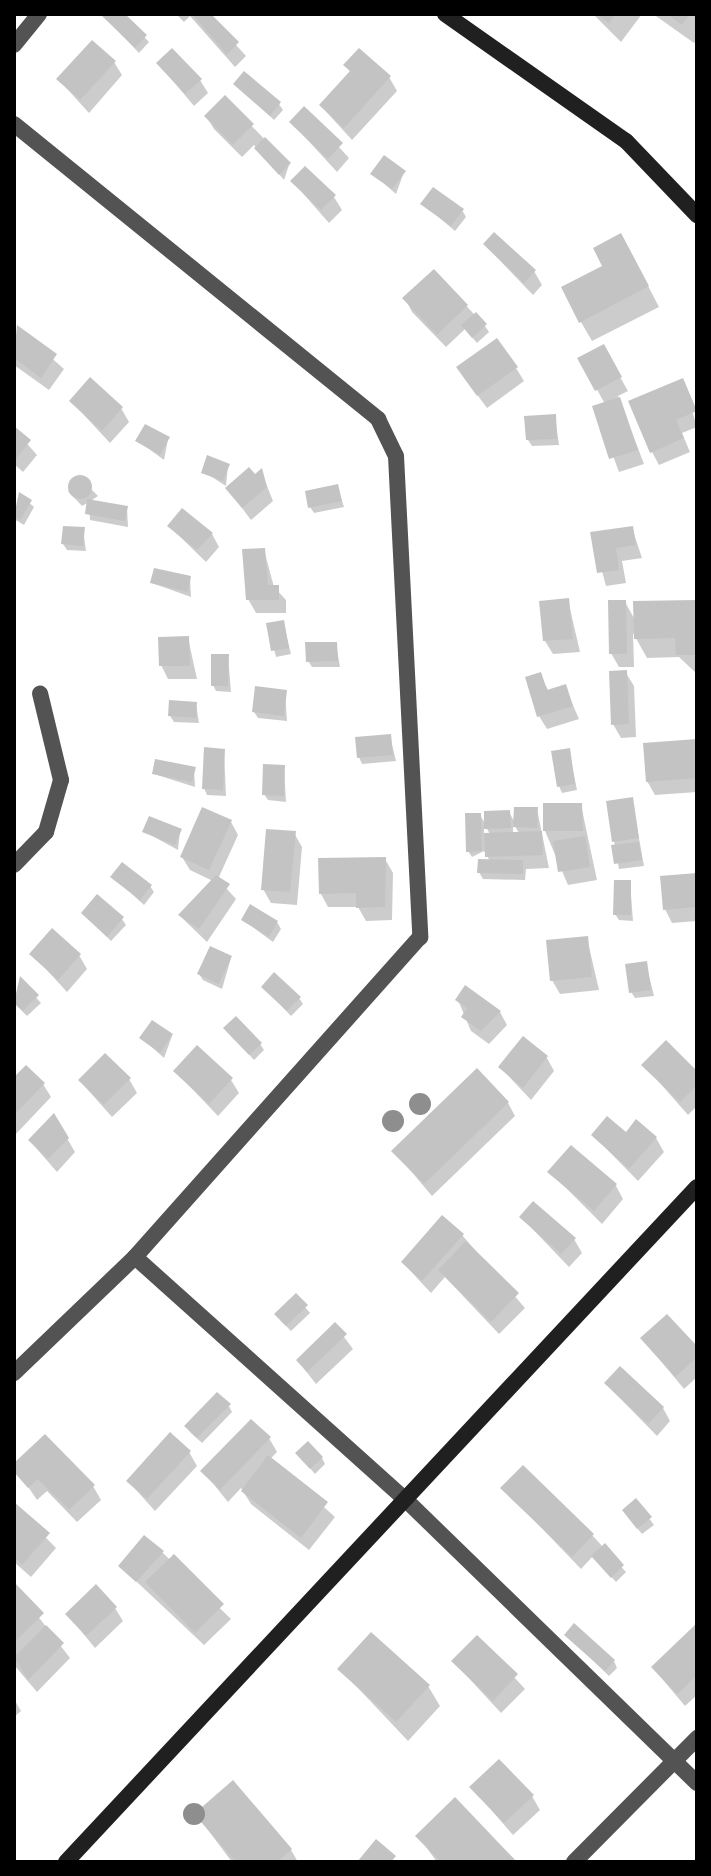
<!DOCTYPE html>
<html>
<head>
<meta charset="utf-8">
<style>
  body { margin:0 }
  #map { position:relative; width:711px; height:1876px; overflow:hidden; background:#fff; font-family:"Source Sans 3",sans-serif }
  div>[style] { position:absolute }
  .shadow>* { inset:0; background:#0003 }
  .building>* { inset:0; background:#c3c3c3 }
  .round { border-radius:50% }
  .street>* { height:16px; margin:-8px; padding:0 8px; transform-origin:8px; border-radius:8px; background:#535353 }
  .secondary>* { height:16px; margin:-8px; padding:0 8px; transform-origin:8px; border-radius:8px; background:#202020 }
  .trees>* { width:22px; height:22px; margin:-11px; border-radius:50%; background:#8e8e8e }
  span { translate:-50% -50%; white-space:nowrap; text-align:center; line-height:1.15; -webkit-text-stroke:8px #fff; paint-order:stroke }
  .frame { position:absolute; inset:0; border:16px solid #000; pointer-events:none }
</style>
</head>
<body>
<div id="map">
  <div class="shadow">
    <div style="clip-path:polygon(102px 14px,123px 14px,149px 42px,139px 53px)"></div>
    <div style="clip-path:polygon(176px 14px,208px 14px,246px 56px,235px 67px,190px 16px,184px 22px)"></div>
    <div style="clip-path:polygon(593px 14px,642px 14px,621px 42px)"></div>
    <div style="clip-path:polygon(653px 14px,697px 14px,697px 39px,694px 43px)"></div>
    <div style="clip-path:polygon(114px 62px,122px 75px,89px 113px,59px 80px)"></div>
    <div style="clip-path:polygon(158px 63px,200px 80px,208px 93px,194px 106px)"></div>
    <div style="clip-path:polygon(346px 65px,389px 77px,397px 91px,352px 140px,321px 106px,351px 73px)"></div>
    <div style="clip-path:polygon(235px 84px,279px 104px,283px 110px,274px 120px)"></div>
    <div style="clip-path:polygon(225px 98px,289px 165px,284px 180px,254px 145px,242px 157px,214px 129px,206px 116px)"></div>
    <div style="clip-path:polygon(304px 109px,349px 158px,337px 172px,291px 122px)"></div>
    <div style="clip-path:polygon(404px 172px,396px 194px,373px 174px)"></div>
    <div style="clip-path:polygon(292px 181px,334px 197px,342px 210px,329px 223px)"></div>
    <div style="clip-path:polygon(423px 204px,462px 210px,466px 217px,455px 231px)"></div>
    <div style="clip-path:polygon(485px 245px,534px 271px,542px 285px,533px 295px)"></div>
    <div style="clip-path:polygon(632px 255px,659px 307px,592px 341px,581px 322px,605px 267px)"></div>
    <div style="clip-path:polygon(434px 271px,485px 326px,489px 332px,477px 343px,465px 329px,446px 347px,412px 312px,405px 298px)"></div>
    <div style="clip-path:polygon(18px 328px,64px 369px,49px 390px,14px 365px)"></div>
    <div style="clip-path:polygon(603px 347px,628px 391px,618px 396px,644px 464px,619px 472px,595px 407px,605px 404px,580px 359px)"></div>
    <div style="clip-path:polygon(516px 368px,524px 381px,487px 408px,467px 381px)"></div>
    <div style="clip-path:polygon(683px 381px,697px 427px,682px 433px,690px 452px,659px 465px,652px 452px)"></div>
    <div style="clip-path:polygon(71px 401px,121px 408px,129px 422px,110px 443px)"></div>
    <div style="clip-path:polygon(555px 416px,559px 445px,532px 446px,528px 440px)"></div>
    <div style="clip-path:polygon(14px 429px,37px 455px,23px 472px,14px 464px)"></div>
    <div style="clip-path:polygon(168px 439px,164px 460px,138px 441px)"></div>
    <div style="clip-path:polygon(228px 465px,226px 486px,204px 472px)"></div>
    <div style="clip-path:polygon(261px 471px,273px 501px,251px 520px,227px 488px)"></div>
    <div style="clip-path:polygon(78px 476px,98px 496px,89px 502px,127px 508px,128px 527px,90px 520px,89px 502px,82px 506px,68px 491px)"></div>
    <div style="clip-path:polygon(337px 486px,344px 507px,314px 513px,310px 507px)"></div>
    <div style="clip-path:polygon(20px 495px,34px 507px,24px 525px,14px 519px)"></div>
    <div style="clip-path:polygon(169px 526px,212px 534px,219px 547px,206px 562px)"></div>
    <div style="clip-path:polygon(632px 528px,642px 558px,622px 561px,626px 583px,606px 586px,592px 534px)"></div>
    <div style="clip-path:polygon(83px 529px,86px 551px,67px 550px,63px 544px)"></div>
    <div style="clip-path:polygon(264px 550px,274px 587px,286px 600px,286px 613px,256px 613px,248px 599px)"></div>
    <div style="clip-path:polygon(190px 578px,191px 597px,152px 583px)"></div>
    <div style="clip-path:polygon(568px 600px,580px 652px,553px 654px,545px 641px)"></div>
    <div style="clip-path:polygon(625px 602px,635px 620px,697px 602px,697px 674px,679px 657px,647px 658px,633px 633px,634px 667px,619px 667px,611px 653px)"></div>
    <div style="clip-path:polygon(283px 622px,291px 654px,276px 657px,268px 625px)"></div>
    <div style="clip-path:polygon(188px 638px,197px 679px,168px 679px,161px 665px)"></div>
    <div style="clip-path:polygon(336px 644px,340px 667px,312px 667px,308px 661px)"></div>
    <div style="clip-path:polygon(228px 656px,231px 692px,216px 691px,213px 685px)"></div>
    <div style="clip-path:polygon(626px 673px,634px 686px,636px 737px,621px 738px,613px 724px)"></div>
    <div style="clip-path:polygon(540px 674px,549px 692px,565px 687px,579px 719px,547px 729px,539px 716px)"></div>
    <div style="clip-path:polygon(285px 692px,287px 721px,258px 718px,254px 712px)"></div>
    <div style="clip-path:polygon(196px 704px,199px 723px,174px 722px,170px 716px)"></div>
    <div style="clip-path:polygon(390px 736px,396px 761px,362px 764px,359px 757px)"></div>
    <div style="clip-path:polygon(697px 741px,697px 792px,655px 795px,647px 781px)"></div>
    <div style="clip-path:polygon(569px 750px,577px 790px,562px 793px,559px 786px)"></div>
    <div style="clip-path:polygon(224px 751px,226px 796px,207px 795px,204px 788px)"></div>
    <div style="clip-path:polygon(284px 767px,286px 802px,268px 800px,264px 794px)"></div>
    <div style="clip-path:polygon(194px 769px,195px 787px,154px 774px)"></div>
    <div style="clip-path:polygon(632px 799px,644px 866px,619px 869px,614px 841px)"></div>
    <div style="clip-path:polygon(581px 805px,597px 880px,568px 885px,545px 831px)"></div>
    <div style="clip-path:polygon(evenodd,537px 809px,549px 868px,526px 869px,525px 880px,483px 879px,479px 872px,490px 861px,484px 851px,472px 857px,468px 851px,480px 815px,486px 825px,509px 812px,515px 823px,537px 809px,513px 823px,519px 833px,513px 834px,513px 823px,537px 809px,484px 824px,490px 834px,484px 834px,484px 824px)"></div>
    <div style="clip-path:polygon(231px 822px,238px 835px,218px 879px,236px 899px,207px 942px,180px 916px,213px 881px,190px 870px,182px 857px)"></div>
    <div style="clip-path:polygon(180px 831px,178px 850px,145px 832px)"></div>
    <div style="clip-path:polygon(294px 833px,302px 847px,297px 905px,271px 903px,263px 889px)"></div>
    <div style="clip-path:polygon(385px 859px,393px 873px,392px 920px,366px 921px,358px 907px,328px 907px,321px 894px)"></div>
    <div style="clip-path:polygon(697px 875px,697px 921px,672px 923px,665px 909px)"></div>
    <div style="clip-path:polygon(113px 877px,150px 886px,154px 892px,144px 905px)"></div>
    <div style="clip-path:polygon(630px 882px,633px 921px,619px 920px,615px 914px)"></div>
    <div style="clip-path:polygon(83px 913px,122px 919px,126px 925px,111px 941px)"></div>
    <div style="clip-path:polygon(243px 920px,277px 922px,281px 929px,273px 942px)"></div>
    <div style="clip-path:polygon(587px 938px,599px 990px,560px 994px,552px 980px)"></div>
    <div style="clip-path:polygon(32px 954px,79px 955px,87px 969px,67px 992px)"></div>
    <div style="clip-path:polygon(231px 958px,222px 989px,203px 980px,199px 974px)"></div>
    <div style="clip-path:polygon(646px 963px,654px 996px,635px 998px,631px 992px)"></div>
    <div style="clip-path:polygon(20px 979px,41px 1003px,27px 1016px,14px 1003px)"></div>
    <div style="clip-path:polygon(263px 987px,299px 998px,303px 1004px,291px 1016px)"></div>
    <div style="clip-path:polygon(458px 1000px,500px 1012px,507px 1025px,489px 1044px,471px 1031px)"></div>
    <div style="clip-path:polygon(225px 1028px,260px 1044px,264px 1050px,254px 1060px)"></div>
    <div style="clip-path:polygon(172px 1036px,164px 1058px,142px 1038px)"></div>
    <div style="clip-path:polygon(547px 1058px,554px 1071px,531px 1100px,501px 1068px)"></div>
    <div style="clip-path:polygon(644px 1065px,697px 1073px,697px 1106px,688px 1115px)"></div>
    <div style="clip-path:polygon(175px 1071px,231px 1080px,239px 1093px,218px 1116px)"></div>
    <div style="clip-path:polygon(129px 1079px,137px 1093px,112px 1117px,80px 1081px)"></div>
    <div style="clip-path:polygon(14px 1080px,43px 1084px,51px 1097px,14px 1136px)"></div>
    <div style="clip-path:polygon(508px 1103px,515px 1116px,432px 1196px,394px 1151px)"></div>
    <div style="clip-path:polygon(54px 1116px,75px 1152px,57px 1172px,30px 1141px)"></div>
    <div style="clip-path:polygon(593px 1135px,656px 1138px,664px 1152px,638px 1181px)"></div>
    <div style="clip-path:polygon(550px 1172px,616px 1186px,623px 1199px,602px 1224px)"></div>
    <div style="clip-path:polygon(521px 1217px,574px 1239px,582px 1253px,569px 1267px)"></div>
    <div style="clip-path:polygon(462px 1235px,525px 1308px,499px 1334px,445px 1277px,431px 1293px,403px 1263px)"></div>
    <div style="clip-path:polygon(296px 1296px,310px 1313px,291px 1331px,280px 1320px)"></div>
    <div style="clip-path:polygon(335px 1325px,353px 1349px,316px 1384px,298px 1361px)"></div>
    <div style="clip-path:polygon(643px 1339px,697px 1349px,697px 1377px,684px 1389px)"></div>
    <div style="clip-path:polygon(606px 1384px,663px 1408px,670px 1421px,657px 1436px)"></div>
    <div style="clip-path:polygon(229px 1406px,232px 1412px,202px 1443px,190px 1432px,187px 1426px)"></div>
    <div style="clip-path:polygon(269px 1438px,277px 1452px,270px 1459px,335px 1517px,309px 1550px,251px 1504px,241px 1488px,228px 1502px,203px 1471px)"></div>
    <div style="clip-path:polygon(189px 1452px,197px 1466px,155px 1511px,128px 1481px)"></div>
    <div style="clip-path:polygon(298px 1454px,322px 1458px,325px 1464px,315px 1474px)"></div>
    <div style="clip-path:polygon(14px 1466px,93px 1486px,101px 1500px,77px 1522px,47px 1491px,37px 1500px)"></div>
    <div style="clip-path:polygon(503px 1488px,592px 1535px,626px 1572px,616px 1582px,593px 1556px,581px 1569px)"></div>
    <div style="clip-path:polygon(636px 1501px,654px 1525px,642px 1534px,628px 1517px)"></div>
    <div style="clip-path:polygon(14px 1505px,56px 1548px,31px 1577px,14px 1562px)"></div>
    <div style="clip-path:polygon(162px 1552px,231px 1619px,204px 1645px,120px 1566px)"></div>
    <div style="clip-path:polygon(14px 1585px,70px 1658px,37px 1692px,14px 1665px)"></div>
    <div style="clip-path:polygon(115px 1608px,123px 1621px,95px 1648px,67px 1614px)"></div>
    <div style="clip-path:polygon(697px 1626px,697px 1695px,685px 1706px,653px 1668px)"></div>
    <div style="clip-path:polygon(566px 1635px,614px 1661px,617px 1668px,609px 1676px)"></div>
    <div style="clip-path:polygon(477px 1637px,525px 1689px,501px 1713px,453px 1661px)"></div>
    <div style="clip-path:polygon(340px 1669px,428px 1686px,440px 1706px,408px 1741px)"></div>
    <div style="clip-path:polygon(14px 1699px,21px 1711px,14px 1717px)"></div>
    <div style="clip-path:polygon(472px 1788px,532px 1796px,540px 1810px,513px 1835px)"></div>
    <div style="clip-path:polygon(196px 1814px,291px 1850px,298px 1862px,232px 1862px)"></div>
    <div style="clip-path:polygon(418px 1836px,514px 1862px,437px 1862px)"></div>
  </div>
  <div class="building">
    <div style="clip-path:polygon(100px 14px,125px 14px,147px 35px,135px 48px)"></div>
    <div style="clip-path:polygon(192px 14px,211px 14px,239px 42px,227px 55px)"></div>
    <div style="clip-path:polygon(596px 14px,616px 14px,609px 23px)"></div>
    <div style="clip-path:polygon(667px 14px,690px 14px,682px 25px)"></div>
    <div style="clip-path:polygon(92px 40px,116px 61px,80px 100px,56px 79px)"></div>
    <div style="clip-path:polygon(172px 48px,202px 79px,185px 94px,156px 63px)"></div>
    <div style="clip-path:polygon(359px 48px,391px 76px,344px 128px,319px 105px,350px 71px,343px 65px)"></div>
    <div style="clip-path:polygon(244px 71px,281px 102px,270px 116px,233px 84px)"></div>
    <div style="clip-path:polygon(225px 95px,254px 124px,233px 145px,204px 116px)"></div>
    <div style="clip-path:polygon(304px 106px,343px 143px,328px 159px,289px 122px)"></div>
    <div style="clip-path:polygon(265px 137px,291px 163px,279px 175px,254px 148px)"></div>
    <div style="clip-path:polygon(384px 155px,406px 171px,392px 189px,370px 174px)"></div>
    <div style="clip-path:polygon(305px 166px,336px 195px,321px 210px,290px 181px)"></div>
    <div style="clip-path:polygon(433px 187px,464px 209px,451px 226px,420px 204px)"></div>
    <div style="clip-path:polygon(494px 232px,536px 270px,524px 283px,483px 244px)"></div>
    <div style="clip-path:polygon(621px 233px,649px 286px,579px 323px,561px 287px,602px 266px,593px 248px)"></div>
    <div style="clip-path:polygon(434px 269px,468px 305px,437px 335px,402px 298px)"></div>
    <div style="clip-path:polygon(476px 312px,487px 324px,472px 338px,461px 325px)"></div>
    <div style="clip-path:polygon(17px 325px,57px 354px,41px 378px,14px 358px)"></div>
    <div style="clip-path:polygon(497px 338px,518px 367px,477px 396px,456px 367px)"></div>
    <div style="clip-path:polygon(604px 344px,622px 377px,595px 391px,577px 358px)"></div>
    <div style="clip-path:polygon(90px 377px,123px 407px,102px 431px,69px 401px)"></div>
    <div style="clip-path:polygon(683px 378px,697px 411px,676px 420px,684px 438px,650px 453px,628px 401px)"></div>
    <div style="clip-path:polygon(620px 397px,638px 450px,609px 459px,592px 406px)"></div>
    <div style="clip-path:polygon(556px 414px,557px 439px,526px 440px,524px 416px)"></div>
    <div style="clip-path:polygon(145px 424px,170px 437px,160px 455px,135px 441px)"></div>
    <div style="clip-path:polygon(14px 426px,31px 440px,14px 461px)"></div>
    <div style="clip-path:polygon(207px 455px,230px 464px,223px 481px,201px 473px)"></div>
    <div style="clip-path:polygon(249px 467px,255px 474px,262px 468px,267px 487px,242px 508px,225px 488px)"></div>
    <div class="round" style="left:68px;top:475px;width:24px;height:24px"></div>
    <div style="clip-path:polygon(338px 484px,342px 501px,308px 508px,305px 491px)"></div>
    <div style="clip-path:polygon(19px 492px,32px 500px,20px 520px,14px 516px)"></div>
    <div style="clip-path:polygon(87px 499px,128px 506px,125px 521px,85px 514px)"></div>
    <div style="clip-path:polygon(182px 508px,213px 533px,197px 550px,167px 526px)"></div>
    <div style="clip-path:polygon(63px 526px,85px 527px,83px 546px,61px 544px)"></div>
    <div style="clip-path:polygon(633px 526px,636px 545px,616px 548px,619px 570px,597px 573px,590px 532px)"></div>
    <div style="clip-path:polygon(265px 548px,268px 585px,279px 585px,279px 600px,246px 600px,242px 549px)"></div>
    <div style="clip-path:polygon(154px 568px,191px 576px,188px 592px,150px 583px)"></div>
    <div style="clip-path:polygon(569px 598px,573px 639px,543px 641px,539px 601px)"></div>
    <div style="clip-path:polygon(608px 600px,626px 600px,627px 654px,609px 654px)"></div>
    <div style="clip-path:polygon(697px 600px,697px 655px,676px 655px,675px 638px,634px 639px,633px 601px)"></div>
    <div style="clip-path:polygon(284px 620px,289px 648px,271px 651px,266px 623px)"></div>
    <div style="clip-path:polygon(189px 636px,190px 666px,159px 666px,158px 637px)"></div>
    <div style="clip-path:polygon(305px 642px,337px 642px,338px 661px,306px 662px)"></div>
    <div style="clip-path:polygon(211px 654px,229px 654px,228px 686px,211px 686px)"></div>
    <div style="clip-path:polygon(627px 670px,629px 724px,611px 725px,609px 671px)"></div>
    <div style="clip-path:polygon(541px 672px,547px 690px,566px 684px,573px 706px,537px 717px,525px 677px)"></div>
    <div style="clip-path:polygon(255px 686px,287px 690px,284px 716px,252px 712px)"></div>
    <div style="clip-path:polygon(169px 700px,197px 702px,196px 718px,168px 716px)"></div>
    <div style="clip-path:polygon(391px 734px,393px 755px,357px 758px,355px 737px)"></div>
    <div style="clip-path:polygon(697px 739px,697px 778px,646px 782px,643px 743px)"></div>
    <div style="clip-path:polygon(204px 747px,225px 749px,223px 790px,202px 789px)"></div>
    <div style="clip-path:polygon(570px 748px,575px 784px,557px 787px,551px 751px)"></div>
    <div style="clip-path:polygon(155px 759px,196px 767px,192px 782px,152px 774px)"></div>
    <div style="clip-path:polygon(263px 764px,285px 765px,284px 796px,262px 795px)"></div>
    <div style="clip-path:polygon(633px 797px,639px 838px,612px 842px,606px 801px)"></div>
    <div style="clip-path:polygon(543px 803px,582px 803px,583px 831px,543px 831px)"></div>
    <div style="clip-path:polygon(202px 807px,232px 820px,209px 870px,180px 857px)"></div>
    <div style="clip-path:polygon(514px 807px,538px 807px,537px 828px,513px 827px)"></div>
    <div style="clip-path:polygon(510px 810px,511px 828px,484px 829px,484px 811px)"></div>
    <div style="clip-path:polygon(465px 813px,481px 813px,482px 851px,466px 852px)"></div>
    <div style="clip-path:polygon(149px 816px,182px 829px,175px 845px,142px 832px)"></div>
    <div style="clip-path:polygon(266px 829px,296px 831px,290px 892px,261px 890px)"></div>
    <div style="clip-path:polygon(542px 831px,543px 855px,485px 857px,484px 833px)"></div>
    <div style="clip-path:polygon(585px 836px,590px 867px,558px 872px,553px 841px)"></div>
    <div style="clip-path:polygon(639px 842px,642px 860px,614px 864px,611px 845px)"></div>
    <div style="clip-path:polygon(386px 857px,385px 907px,356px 908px,356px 893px,319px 894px,318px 858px)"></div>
    <div style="clip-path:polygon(478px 859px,523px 860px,523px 874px,477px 873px)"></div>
    <div style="clip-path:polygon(122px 862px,152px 885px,140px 900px,110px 877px)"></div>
    <div style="clip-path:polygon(697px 873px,697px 907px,663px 910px,660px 876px)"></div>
    <div style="clip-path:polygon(216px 875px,230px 884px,199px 929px,178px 915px)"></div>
    <div style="clip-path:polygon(614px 880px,631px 880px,631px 915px,613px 915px)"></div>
    <div style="clip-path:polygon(97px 894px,124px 917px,107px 937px,81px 913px)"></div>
    <div style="clip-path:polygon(250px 904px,278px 921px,269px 937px,241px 920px)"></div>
    <div style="clip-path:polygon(52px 928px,81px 954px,58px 980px,29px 954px)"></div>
    <div style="clip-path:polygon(588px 936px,592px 977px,550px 981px,546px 940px)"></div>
    <div style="clip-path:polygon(210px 946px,232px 956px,219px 984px,197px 974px)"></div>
    <div style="clip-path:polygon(647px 961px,651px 990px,629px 993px,625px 964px)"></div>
    <div style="clip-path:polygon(274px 972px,301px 997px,287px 1011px,261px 987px)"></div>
    <div style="clip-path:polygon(20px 976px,39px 995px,23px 1011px,14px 1003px)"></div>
    <div style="clip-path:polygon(465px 985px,501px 1011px,481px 1031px,461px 1017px,467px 1008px,455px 1000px)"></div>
    <div style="clip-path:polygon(236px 1016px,262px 1043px,249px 1055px,223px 1028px)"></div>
    <div style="clip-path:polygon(152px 1020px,173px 1034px,160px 1053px,139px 1038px)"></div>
    <div style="clip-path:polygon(523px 1036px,548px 1056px,523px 1088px,498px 1067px)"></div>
    <div style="clip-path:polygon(666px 1040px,697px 1071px,697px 1085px,680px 1102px,641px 1065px)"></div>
    <div style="clip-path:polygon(197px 1045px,233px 1078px,209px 1104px,173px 1071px)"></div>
    <div style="clip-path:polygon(105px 1053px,131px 1078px,104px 1105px,78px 1080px)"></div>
    <div style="clip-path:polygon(26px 1065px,45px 1083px,14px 1115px,14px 1077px)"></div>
    <div style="clip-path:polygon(477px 1068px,509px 1102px,424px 1184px,391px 1151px)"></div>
    <div style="clip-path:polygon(54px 1113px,69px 1138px,48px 1159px,28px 1140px)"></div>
    <div style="clip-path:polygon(607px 1116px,626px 1132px,636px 1119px,657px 1137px,629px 1169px,591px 1135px)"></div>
    <div style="clip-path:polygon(571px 1145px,617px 1184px,594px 1211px,547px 1172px)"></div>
    <div style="clip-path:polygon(533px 1201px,576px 1238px,561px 1254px,519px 1217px)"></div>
    <div style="clip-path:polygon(442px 1215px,464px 1234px,422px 1281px,401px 1262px)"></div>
    <div style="clip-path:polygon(466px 1241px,519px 1293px,491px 1322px,438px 1270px)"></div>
    <div style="clip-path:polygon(296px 1293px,308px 1305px,286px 1326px,274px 1314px)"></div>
    <div style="clip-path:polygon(667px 1314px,697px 1346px,697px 1357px,675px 1377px,640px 1338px)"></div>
    <div style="clip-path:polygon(335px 1322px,347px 1334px,307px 1372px,296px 1360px)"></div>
    <div style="clip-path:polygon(620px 1366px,664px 1407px,648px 1424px,604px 1383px)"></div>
    <div style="clip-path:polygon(217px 1392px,231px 1404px,197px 1438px,184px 1426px)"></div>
    <div style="clip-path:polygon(251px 1419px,271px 1437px,220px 1490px,200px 1471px)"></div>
    <div style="clip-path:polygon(170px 1432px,191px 1451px,147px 1499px,126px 1481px)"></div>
    <div style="clip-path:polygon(45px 1434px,95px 1485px,69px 1510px,38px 1479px,28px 1488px,14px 1472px,14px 1463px)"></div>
    <div style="clip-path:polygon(308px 1441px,323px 1457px,310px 1469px,295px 1453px)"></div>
    <div style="clip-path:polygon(268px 1455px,328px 1502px,301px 1538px,241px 1491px)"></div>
    <div style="clip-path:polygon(523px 1465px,594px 1534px,572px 1557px,500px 1488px)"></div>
    <div style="clip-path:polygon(636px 1498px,652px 1517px,637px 1529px,622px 1510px)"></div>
    <div style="clip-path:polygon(14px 1502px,50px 1533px,22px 1565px,14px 1557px)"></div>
    <div style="clip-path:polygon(144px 1535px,164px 1551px,136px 1582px,118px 1566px)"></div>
    <div style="clip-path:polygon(605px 1543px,624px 1565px,611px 1578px,591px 1556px)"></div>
    <div style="clip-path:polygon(174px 1554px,224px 1604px,195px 1633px,145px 1582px)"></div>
    <div style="clip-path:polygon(14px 1582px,44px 1613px,14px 1643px)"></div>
    <div style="clip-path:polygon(96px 1584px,117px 1607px,86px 1636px,65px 1614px)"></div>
    <div style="clip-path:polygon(574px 1623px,615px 1660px,605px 1671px,564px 1635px)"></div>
    <div style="clip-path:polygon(697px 1623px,697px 1675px,677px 1694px,651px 1667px)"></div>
    <div style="clip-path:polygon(46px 1625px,64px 1643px,28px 1680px,14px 1657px)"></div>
    <div style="clip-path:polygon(371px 1632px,430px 1685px,396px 1722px,337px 1669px)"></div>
    <div style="clip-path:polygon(477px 1635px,518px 1674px,493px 1701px,451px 1661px)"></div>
    <div style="clip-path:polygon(499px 1759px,534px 1795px,504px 1823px,469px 1787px)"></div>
    <div style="clip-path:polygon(233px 1780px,292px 1849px,277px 1862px,236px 1862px,194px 1814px)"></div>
    <div style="clip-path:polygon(455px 1797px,517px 1862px,441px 1862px,415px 1836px)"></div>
    <div style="clip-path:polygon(376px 1839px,396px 1856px,391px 1862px,357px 1862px)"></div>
  </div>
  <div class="street">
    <div style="left:14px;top:45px;width:40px;rotate:-51deg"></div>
    <div style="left:14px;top:124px;width:469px;rotate:39deg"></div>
    <div style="left:378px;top:419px;width:41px;rotate:64.1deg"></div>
    <div style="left:396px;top:456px;width:482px;rotate:87.1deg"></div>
    <div style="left:420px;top:937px;width:429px;rotate:131.7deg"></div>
    <div style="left:135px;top:1257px;width:168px;rotate:136.2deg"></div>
    <div style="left:14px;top:865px;width:46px;rotate:-45.9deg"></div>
    <div style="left:46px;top:832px;width:54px;rotate:-73.9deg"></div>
    <div style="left:61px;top:780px;width:89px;rotate:-103.6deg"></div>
    <div style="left:135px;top:1257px;width:367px;rotate:41.9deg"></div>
    <div style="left:408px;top:1502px;width:403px;rotate:44.2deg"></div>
    <div style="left:574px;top:1862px;width:175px;rotate:-45.2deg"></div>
  </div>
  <div class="secondary">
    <div style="left:445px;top:14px;width:221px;rotate:35.1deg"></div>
    <div style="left:626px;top:141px;width:103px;rotate:46.2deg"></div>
    <div style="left:66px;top:1862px;width:924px;rotate:-46.93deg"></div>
  </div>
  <div class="trees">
    <div style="left:420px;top:1104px"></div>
    <div style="left:393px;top:1121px"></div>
    <div style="left:194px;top:1814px"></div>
  </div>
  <div class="frame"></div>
</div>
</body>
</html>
